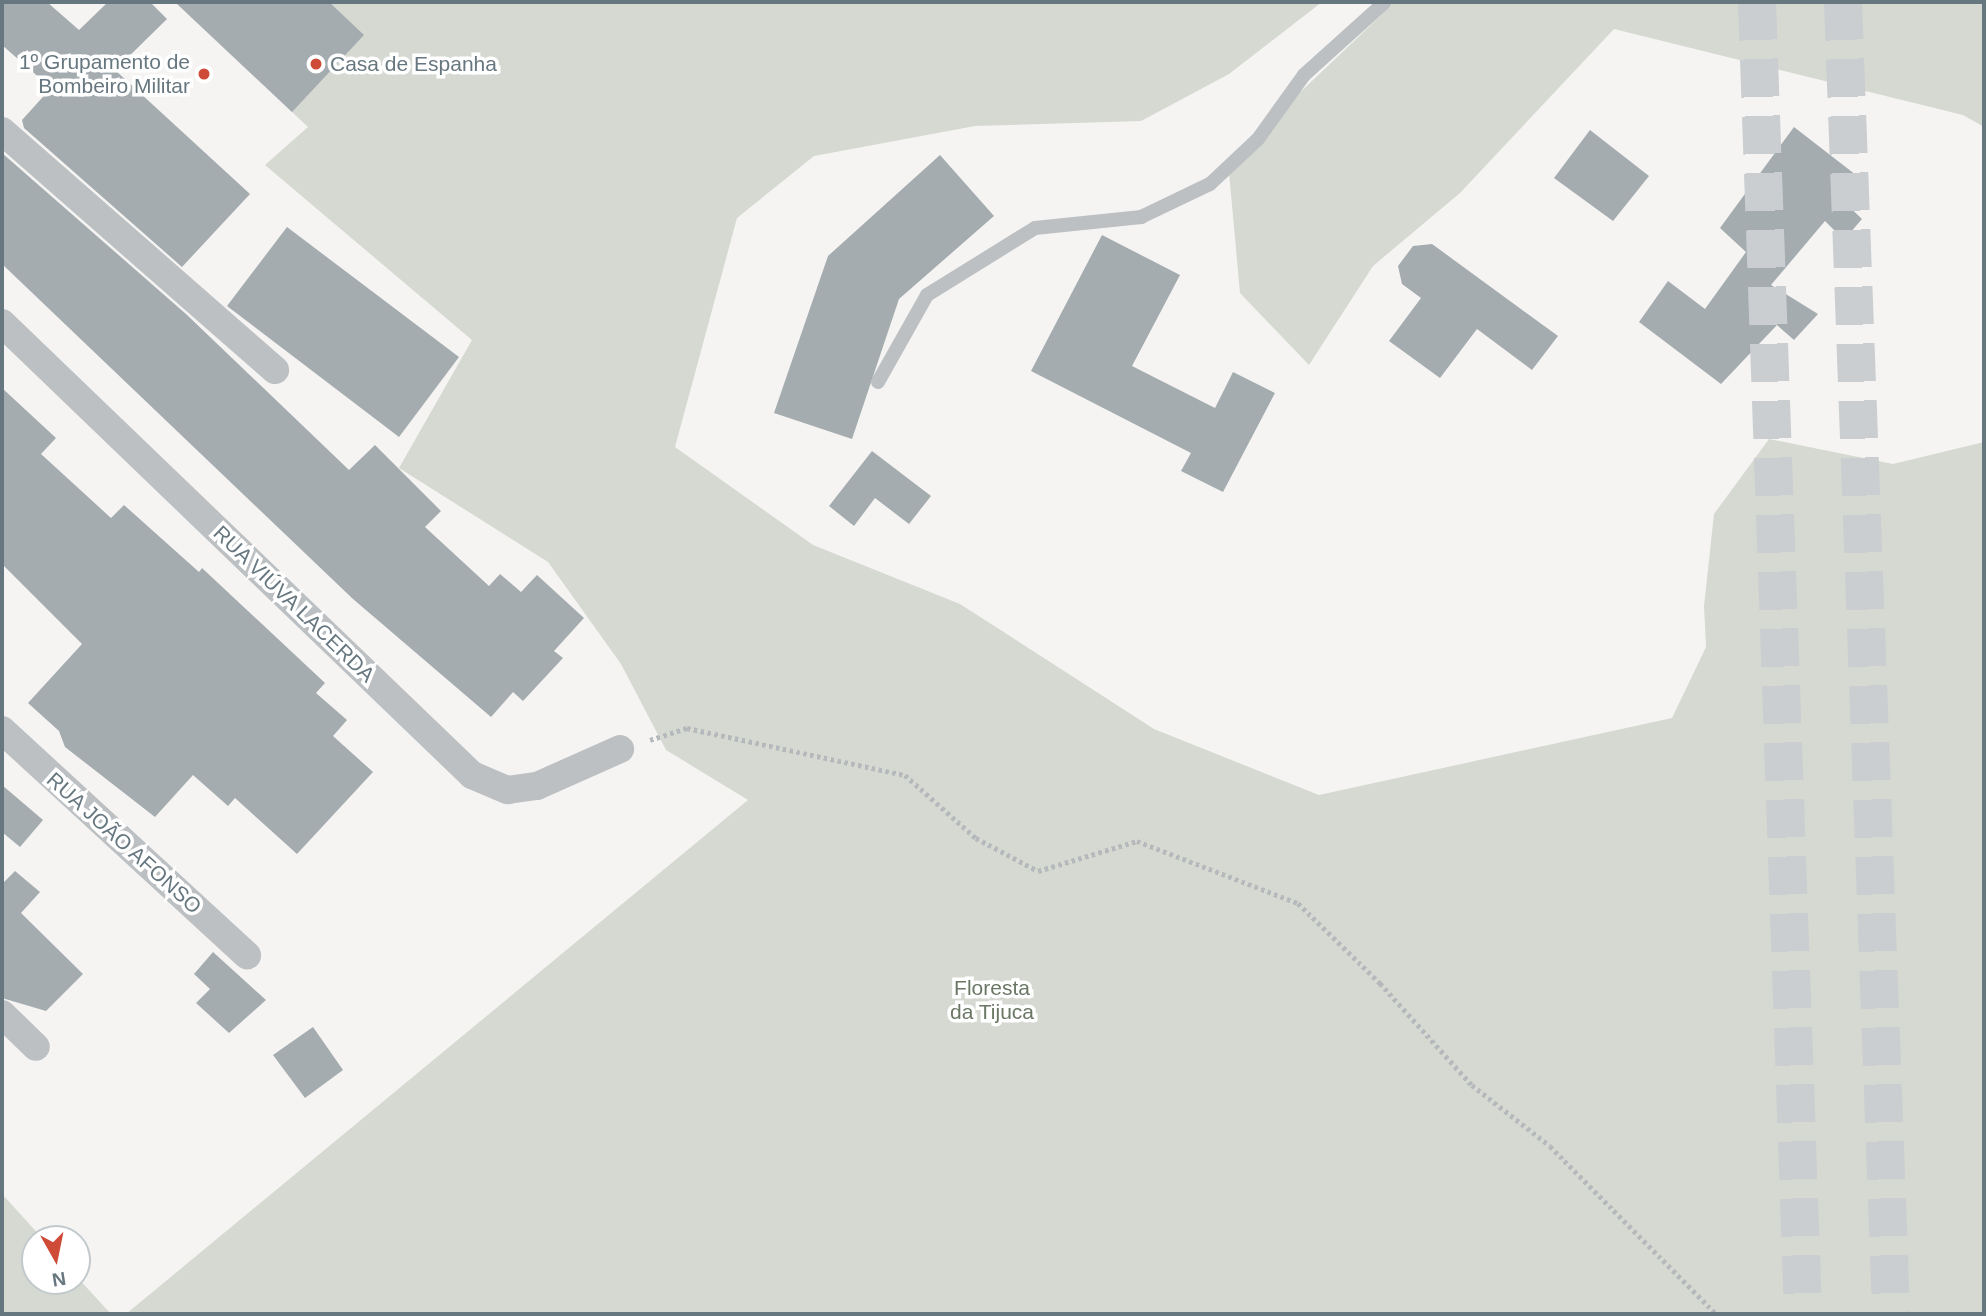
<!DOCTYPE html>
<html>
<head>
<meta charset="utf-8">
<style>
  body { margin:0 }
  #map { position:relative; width:1986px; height:1316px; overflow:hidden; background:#f5f4f2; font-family:Helvetica,sans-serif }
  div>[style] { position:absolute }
  .green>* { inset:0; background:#d5d9d1 }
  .building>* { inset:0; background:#a4acb0 }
  .motorway-tunnel>* { height:38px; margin-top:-19px; transform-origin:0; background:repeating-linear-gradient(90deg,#caced0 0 38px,transparent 0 57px) }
  .path>* { height:4.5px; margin-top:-2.25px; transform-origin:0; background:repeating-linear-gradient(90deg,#b6b9bb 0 3.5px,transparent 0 7px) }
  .service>* { height:14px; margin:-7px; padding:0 7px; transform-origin:7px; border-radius:7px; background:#bcc0c3 }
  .minor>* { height:28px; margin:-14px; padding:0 14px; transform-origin:14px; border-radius:14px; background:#bcc0c3 }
  .dots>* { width:19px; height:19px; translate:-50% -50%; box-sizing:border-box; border:4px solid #fff; border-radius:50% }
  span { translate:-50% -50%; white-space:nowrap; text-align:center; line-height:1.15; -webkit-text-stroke:7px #fff; paint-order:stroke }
  .poi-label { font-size:21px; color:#67777f }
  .right { translate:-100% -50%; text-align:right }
  .left { translate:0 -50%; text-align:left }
  .street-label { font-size:21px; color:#67777f }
  .park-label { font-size:21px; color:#6b7765 }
  .frame { position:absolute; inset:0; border:4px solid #67777f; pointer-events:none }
  .north { position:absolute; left:21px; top:1225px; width:70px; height:70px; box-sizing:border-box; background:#fff; border:2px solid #c2c9cc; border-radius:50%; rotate:171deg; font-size:19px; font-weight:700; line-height:28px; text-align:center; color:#67777f }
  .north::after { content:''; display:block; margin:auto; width:24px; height:32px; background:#ce4b38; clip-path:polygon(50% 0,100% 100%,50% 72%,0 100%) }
</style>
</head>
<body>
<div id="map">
  <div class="green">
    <div style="clip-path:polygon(175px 2px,1322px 2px,1229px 74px,1141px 121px,975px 126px,814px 156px,737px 218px,675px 447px,813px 545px,960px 604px,1154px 729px,1319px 795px,1672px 718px,1706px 647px,1704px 606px,1714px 514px,1769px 439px,1893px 464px,1984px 442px,1984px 1314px,126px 1314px,748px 800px,666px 750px,621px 664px,548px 562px,399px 468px,472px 340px,265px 165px,308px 127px)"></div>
    <div style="clip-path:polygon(1395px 2px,1984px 2px,1984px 127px,1963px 115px,1614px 29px,1460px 193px,1373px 266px,1309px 365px,1240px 293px,1228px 161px)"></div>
    <div style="clip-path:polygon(2px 1194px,43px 1239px,35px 1239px,35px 1281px,77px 1277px,111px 1314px,2px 1314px)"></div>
  </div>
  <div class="building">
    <div style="clip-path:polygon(2px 2px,47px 2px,79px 30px,108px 2px,150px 2px,167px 19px,115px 70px,250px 194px,182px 267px,24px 128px,22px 120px,51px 88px,2px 45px)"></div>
    <div style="clip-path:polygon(175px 2px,329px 2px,364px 35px,292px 112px)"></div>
    <div style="clip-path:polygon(1794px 127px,1856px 175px,1838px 196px,1862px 219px,1844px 240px,1825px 221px,1771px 285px,1818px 314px,1794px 340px,1777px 325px,1721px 384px,1639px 322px,1668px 281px,1705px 309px,1746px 252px,1720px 228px)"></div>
    <div style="clip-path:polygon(1590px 130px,1649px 176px,1613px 221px,1554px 178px)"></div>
    <div style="clip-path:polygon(2px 153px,186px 314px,349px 470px,375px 445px,441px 511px,425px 527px,489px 586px,500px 574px,521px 592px,537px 575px,584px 618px,554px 651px,563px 658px,523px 701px,513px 692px,491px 717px,353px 599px,2px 264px)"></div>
    <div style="clip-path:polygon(940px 155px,994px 216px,899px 299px,852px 439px,774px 413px,828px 256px)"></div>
    <div style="clip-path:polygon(287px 227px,459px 357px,399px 437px,227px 306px)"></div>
    <div style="clip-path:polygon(1102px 235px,1180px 275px,1132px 366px,1215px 408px,1233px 372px,1275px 393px,1223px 492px,1181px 471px,1191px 453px,1031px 371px)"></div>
    <div style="clip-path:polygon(1432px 244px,1558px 336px,1532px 370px,1477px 329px,1440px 378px,1389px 341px,1421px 298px,1402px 284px,1398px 266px,1413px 246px)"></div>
    <div style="clip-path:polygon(2px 388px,56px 438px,41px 454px,111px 518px,124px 505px,199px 572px,202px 568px,325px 683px,316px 693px,347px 720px,333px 736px,373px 772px,297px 854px,235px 798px,228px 806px,193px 775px,155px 817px,65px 747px,59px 731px,28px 703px,82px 644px,2px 564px)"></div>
    <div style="clip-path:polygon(872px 451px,931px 496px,909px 524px,875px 498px,854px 526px,829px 506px)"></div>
    <div style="clip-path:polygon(2px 785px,43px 820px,20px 847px,2px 832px)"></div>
    <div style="clip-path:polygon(15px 871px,40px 892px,21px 913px,83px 974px,46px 1011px,2px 998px,2px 884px)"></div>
    <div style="clip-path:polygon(213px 952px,266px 1000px,229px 1033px,196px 1003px,210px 989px,194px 974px)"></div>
    <div style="clip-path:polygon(313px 1027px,343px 1070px,305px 1098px,273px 1055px)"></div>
  </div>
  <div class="motorway-tunnel">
    <div style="left:1757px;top:2px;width:1313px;rotate:87.99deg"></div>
    <div style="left:1843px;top:2px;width:1313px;rotate:87.9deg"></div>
  </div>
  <div class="path">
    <div style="left:650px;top:740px;width:39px;rotate:-18deg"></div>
    <div style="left:687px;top:728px;width:223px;rotate:12.2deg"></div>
    <div style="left:905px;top:775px;width:95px;rotate:41.6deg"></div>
    <div style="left:976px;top:838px;width:70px;rotate:28deg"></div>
    <div style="left:1038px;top:871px;width:103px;rotate:-16.9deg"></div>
    <div style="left:1137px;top:841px;width:173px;rotate:21.1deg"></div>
    <div style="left:1298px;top:903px;width:115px;rotate:44.3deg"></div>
    <div style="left:1380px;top:983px;width:137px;rotate:48deg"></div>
    <div style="left:1472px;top:1085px;width:99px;rotate:38deg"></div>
    <div style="left:1550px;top:1146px;width:236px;rotate:45.3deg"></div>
  </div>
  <div class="service">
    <div style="left:878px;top:382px;width:100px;rotate:-60.6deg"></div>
    <div style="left:927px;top:295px;width:127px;rotate:-31.8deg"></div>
    <div style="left:1035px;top:228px;width:107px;rotate:-5.9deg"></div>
    <div style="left:1141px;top:217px;width:76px;rotate:-25.6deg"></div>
    <div style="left:1210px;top:184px;width:66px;rotate:-43.2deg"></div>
    <div style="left:1258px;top:139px;width:79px;rotate:-54.3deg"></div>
    <div style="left:1304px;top:75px;width:109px;rotate:-42deg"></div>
  </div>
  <div class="minor">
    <div style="left:2px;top:131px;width:363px;rotate:41.2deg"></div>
    <div style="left:2px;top:323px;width:652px;rotate:43.88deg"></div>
    <div style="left:472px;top:775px;width:39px;rotate:23deg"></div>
    <div style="left:508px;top:790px;width:29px;rotate:-8deg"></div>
    <div style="left:537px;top:786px;width:91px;rotate:-24deg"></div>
    <div style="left:2px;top:730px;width:333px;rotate:42.6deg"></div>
    <div style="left:2px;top:1014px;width:47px;rotate:44.1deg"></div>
  </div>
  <div class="dots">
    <div style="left:316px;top:64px;background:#ce4b38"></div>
    <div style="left:204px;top:74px;background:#ce4b38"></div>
  </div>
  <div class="poi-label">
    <span class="right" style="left:190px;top:74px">1º Grupamento de<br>Bombeiro Militar</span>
    <span class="left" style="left:330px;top:64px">Casa de Espanha</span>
  </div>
  <div class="street-label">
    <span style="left:294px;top:604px;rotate:44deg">RUA VIÚVA LACERDA</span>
    <span style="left:124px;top:843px;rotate:42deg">RUA JOÃO AFONSO</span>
  </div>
  <div class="park-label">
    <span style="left:992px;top:1000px">Floresta<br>da Tijuca</span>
  </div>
  <div class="frame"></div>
  <div class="north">N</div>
</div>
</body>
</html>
